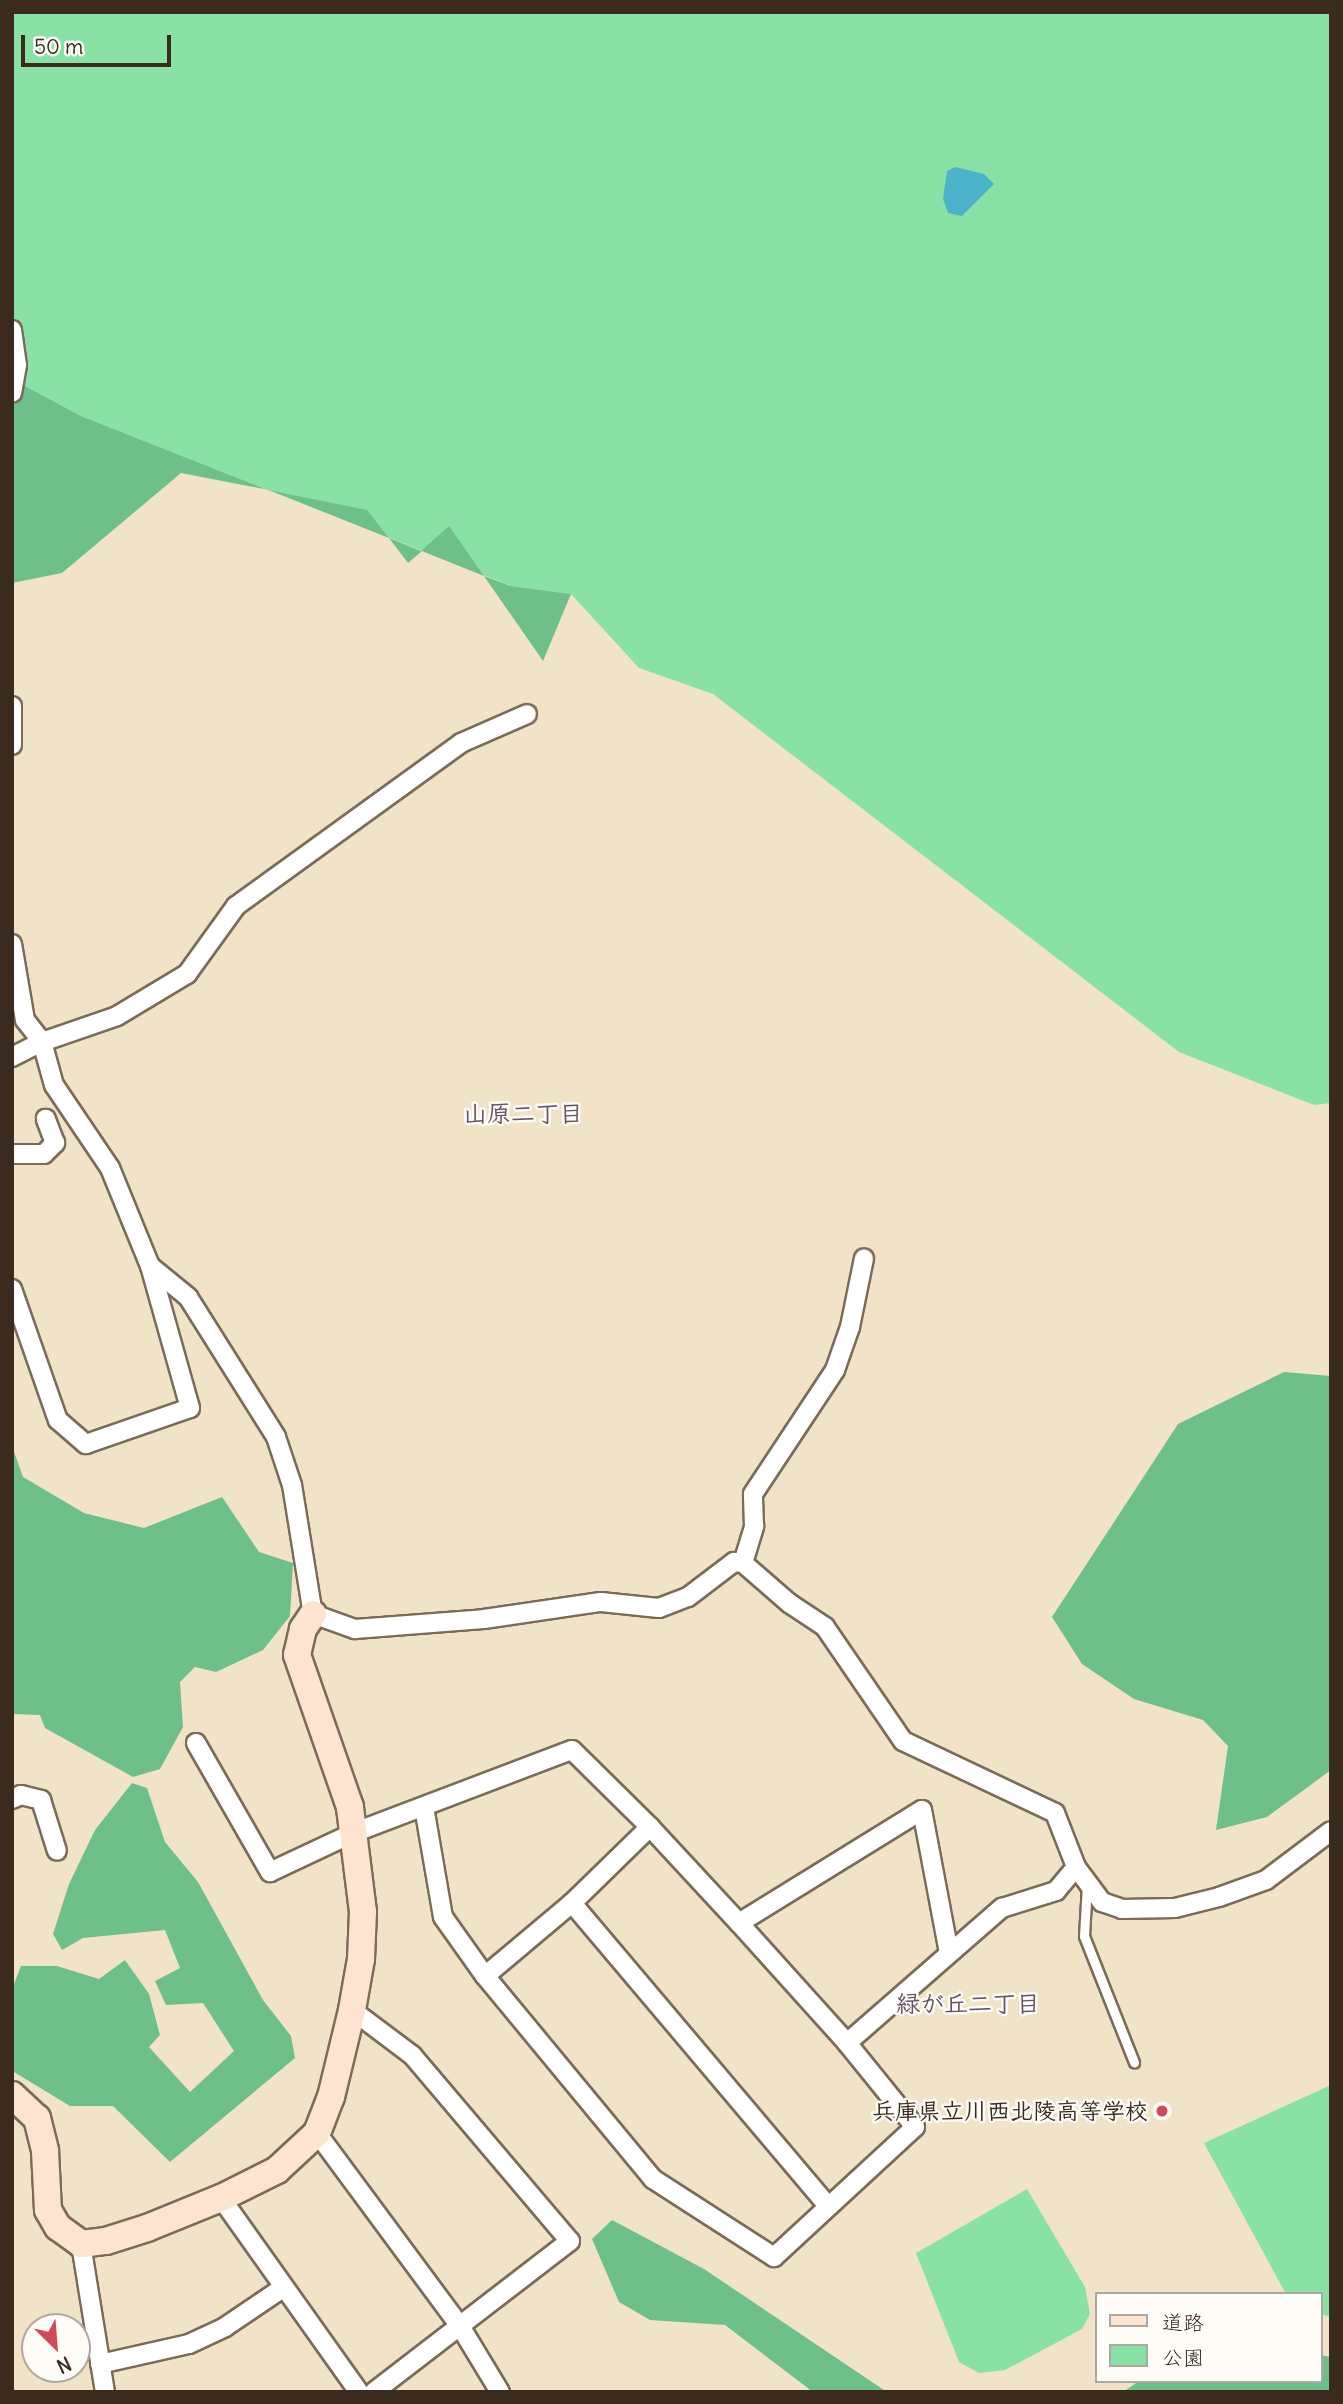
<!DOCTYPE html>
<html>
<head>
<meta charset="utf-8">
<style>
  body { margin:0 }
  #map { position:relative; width:1343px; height:2404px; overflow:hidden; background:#f1e3c7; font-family:Delius,"Klee One",sans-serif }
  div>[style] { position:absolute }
  .green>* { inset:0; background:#8ae1a5 }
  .forest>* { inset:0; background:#6fbf8a }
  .water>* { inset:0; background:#4bb2ca }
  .roads { filter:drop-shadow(2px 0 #7b6b59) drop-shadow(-2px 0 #7b6b59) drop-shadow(0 2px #7b6b59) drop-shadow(0 -2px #7b6b59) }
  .lane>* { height:9px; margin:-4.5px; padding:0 4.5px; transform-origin:4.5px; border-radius:4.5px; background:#fff }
  .street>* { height:18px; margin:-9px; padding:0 9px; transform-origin:9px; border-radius:9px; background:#fff }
  .secondary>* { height:26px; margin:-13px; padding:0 13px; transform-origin:13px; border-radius:13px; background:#fde4d1 }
  .dots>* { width:19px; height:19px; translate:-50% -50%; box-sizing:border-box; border:4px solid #fdfcf7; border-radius:50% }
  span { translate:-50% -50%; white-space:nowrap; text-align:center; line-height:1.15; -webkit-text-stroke:5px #fdfcf7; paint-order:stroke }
  .poi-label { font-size:23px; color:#3b2a1e; font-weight:700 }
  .right { translate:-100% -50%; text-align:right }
  .neighbourhood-label { font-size:24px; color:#635362; font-weight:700 }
  .frame { position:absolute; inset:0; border:14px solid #3b2a1e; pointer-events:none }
  .legend { position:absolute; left:1095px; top:2292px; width:228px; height:91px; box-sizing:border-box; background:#fdfcf7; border:2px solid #afa8a0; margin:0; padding:9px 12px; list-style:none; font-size:21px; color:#3b2a1e }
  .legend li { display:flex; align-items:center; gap:14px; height:35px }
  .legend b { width:35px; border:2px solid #afa8a0 }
  .north { position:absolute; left:21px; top:2313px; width:70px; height:70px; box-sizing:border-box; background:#fdfcf7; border:2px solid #afa8a0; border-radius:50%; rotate:155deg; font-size:19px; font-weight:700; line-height:28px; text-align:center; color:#3b2a1e }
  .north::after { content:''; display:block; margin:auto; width:24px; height:32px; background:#d1495b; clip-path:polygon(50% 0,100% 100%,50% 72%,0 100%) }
  .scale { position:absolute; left:21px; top:35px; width:150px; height:32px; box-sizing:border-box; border:4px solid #3b2a1e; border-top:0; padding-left:9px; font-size:21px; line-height:24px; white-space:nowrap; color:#3b2a1e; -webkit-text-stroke:5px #fdfcf7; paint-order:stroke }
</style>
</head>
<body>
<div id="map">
  <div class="green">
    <div style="clip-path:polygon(12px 12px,1331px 12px,1331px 1103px,1314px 1105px,1179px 1052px,713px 694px,639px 668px,571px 594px,511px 586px,81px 416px,12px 379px)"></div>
    <div style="clip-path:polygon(1331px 2085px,1331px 2317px,1320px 2314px,1320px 2294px,1286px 2294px,1204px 2143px)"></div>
    <div style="clip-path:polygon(1027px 2189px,1085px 2287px,1090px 2314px,1082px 2329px,1005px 2370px,979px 2373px,959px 2362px,916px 2253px)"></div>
  </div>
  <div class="forest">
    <div style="clip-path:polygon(12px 379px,81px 416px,268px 490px,367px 510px,389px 538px,421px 551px,449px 526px,484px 576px,511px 586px,571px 594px,543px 661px,484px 576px,422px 551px,408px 563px,389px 538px,269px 490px,181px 473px,62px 573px,12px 583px)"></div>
    <div style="clip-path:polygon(1284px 1372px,1331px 1376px,1331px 1770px,1267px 1817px,1216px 1830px,1228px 1746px,1203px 1720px,1134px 1699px,1082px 1664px,1052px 1617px,1178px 1424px)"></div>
    <div style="clip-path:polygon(12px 1446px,23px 1477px,84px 1513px,144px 1528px,222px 1497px,259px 1552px,293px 1563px,290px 1616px,263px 1650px,216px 1672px,195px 1667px,180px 1682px,183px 1727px,160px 1769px,133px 1777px,45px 1728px,40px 1715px,12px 1714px)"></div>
    <div style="clip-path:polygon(132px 1783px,147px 1788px,165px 1842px,198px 1882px,263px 2000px,291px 2036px,295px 2058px,170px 2162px,113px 2106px,70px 2106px,14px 2072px,12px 1989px,21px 1966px,57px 1966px,99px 1979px,125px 1960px,149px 1994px,160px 2035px,149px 2047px,190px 2092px,234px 2051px,203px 2003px,166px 2005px,155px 1981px,180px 1968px,165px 1930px,83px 1938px,62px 1950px,53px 1934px,69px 1884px,95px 1830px)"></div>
    <div style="clip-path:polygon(612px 2220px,704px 2269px,887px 2392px,813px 2392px,725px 2325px,650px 2320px,619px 2302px,592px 2239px)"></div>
    <div style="clip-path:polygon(1320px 2355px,1331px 2357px,1331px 2392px,1123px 2392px,1139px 2381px,1320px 2381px)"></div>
  </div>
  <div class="water">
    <div style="clip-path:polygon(955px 167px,984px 174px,994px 184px,962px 216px,948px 213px,943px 199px,947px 171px)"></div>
  </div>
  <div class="roads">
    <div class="lane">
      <div style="left:1087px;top:1884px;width:52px;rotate:93.3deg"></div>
      <div style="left:1084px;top:1936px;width:136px;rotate:68.4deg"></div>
    </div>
    <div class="street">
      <div style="left:12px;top:330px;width:35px;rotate:82deg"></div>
      <div style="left:17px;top:365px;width:28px;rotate:100deg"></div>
      <div style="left:12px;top:706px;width:39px;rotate:90deg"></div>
      <div style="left:12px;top:944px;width:77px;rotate:80.3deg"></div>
      <div style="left:25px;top:1020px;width:28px;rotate:52deg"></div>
      <div style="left:42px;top:1042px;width:45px;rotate:74.4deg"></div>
      <div style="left:54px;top:1085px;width:100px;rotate:56deg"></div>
      <div style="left:110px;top:1168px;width:106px;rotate:67.8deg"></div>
      <div style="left:150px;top:1266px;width:49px;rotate:39.2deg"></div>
      <div style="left:188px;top:1297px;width:165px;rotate:57.8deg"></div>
      <div style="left:276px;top:1437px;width:51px;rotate:71.6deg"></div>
      <div style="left:292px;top:1485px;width:131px;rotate:80.8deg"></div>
      <div style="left:313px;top:1614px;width:45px;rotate:19.7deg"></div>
      <div style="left:355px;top:1629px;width:129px;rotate:-4.4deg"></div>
      <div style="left:484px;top:1619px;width:118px;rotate:-8.3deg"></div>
      <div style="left:601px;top:1602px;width:58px;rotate:5.9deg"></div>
      <div style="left:659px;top:1608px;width:31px;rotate:-21deg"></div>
      <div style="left:688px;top:1597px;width:58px;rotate:-37.3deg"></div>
      <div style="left:734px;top:1562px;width:9px;rotate:6deg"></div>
      <div style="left:743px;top:1563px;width:61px;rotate:41deg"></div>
      <div style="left:789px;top:1603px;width:43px;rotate:33.7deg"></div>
      <div style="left:825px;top:1627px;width:138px;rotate:55.6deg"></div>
      <div style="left:903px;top:1741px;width:168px;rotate:25.3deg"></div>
      <div style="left:1055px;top:1813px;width:58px;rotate:68.7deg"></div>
      <div style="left:1076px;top:1867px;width:44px;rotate:53.4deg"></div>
      <div style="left:1102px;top:1902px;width:21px;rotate:19deg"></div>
      <div style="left:1122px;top:1909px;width:53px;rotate:-1.1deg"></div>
      <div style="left:1175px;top:1908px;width:45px;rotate:-14deg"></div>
      <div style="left:1219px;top:1897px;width:50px;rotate:-19.9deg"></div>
      <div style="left:1266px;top:1880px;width:81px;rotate:-37deg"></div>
      <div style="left:12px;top:1057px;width:34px;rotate:-27deg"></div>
      <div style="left:42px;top:1042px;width:79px;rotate:-19.1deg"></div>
      <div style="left:117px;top:1016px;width:82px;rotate:-31deg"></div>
      <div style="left:187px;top:974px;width:84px;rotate:-54.2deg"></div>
      <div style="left:236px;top:906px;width:278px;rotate:-35.9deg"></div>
      <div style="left:461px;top:743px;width:72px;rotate:-23.7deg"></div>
      <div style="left:12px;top:1154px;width:32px"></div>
      <div style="left:44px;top:1154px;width:16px;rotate:-45deg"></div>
      <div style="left:55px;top:1143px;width:26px;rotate:-111deg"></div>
      <div style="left:12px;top:1289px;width:139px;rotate:70.7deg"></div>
      <div style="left:58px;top:1420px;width:37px;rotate:41deg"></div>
      <div style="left:86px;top:1444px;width:110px;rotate:-19.1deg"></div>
      <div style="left:190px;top:1408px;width:148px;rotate:-105.7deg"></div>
      <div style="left:743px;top:1563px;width:39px;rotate:-73deg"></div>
      <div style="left:754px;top:1526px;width:32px;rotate:-92deg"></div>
      <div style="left:753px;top:1494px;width:149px;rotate:-56.5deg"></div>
      <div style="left:835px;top:1370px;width:46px;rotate:-70.8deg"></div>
      <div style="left:850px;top:1327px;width:70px;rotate:-78.5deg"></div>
      <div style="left:196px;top:1743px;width:149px;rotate:60.2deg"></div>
      <div style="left:270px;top:1872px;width:92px;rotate:-25.2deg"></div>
      <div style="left:353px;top:1833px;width:234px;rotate:-20.8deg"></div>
      <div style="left:572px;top:1750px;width:110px;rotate:44.6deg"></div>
      <div style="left:650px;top:1827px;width:131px;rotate:47.2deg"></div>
      <div style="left:739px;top:1923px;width:161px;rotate:48deg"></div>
      <div style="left:847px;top:2043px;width:108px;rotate:51deg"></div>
      <div style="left:915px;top:2127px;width:192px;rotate:137.3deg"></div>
      <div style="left:774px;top:2257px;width:144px;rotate:-147.2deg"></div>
      <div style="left:653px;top:2179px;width:264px;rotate:-129.6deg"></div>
      <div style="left:485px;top:1976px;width:72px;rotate:-125.4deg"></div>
      <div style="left:443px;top:1917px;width:112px;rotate:-99.8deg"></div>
      <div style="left:12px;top:1799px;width:10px;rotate:-24deg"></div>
      <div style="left:21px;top:1795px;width:21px;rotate:14deg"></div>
      <div style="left:41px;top:1800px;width:53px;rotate:72.6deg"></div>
      <div style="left:572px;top:1903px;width:397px;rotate:49.8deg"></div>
      <div style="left:739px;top:1923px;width:215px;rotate:-31.7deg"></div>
      <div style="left:922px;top:1810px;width:146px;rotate:79.3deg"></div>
      <div style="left:485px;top:1976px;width:114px;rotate:-40deg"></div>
      <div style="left:572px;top:1903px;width:109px;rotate:-44.3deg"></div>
      <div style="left:352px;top:2010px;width:75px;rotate:36.9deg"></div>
      <div style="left:412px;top:2055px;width:244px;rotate:49.7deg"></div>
      <div style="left:570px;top:2241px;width:247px;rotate:142.4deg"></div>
      <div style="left:847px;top:2043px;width:206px;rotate:-41.1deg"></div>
      <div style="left:1002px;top:1908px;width:57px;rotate:-17.5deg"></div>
      <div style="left:1056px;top:1891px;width:31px;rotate:-50deg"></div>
      <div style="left:317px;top:2133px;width:240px;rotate:53.5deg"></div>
      <div style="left:460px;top:2326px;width:77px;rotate:58.8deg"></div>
      <div style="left:221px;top:2198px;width:238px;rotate:54.6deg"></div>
      <div style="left:81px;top:2244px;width:150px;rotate:80.8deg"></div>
      <div style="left:100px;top:2364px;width:91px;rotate:-12.7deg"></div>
      <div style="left:189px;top:2344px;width:40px;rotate:-25deg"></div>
      <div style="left:225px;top:2327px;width:71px;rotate:-34.1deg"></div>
    </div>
    <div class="secondary">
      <div style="left:12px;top:2095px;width:34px;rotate:43deg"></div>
      <div style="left:37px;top:2118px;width:34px;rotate:76deg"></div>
      <div style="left:45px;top:2151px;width:59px;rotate:87.1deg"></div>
      <div style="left:48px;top:2210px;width:20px;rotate:60deg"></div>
      <div style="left:58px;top:2227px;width:29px;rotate:36deg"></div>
      <div style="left:81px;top:2244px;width:25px;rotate:-7deg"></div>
      <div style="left:106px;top:2241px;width:43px;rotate:-17.6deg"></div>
      <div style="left:147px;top:2228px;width:80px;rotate:-22.1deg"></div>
      <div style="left:221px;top:2198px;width:63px;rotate:-26.6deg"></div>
      <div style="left:277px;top:2170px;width:54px;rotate:-42.8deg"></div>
      <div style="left:317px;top:2133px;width:39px;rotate:-69deg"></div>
      <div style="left:331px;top:2097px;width:89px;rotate:-76.4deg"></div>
      <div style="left:352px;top:2010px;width:52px;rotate:-80deg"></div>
      <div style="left:361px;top:1959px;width:47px;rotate:-87.6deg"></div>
      <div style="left:363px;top:1912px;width:106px;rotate:-97.1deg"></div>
      <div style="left:350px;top:1807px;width:161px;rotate:-109.2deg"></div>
      <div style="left:297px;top:1655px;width:27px;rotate:-77deg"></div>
      <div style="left:303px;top:1629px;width:18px;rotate:-56deg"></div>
    </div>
  </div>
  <div class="dots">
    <div style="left:1162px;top:2111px;background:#d1495b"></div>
  </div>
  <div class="poi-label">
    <span class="right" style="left:1148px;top:2111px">兵庫県立川西北陵高等学校</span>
  </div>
  <div class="neighbourhood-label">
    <span style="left:523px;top:1114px">山原二丁目</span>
    <span style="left:968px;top:2004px">緑が丘二丁目</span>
  </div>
  <div class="frame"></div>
  <ul class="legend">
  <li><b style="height:9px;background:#fde4d1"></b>道路</li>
  <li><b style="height:19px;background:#8ae1a5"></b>公園</li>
  </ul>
  <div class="north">N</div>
  <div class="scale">50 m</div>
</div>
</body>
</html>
